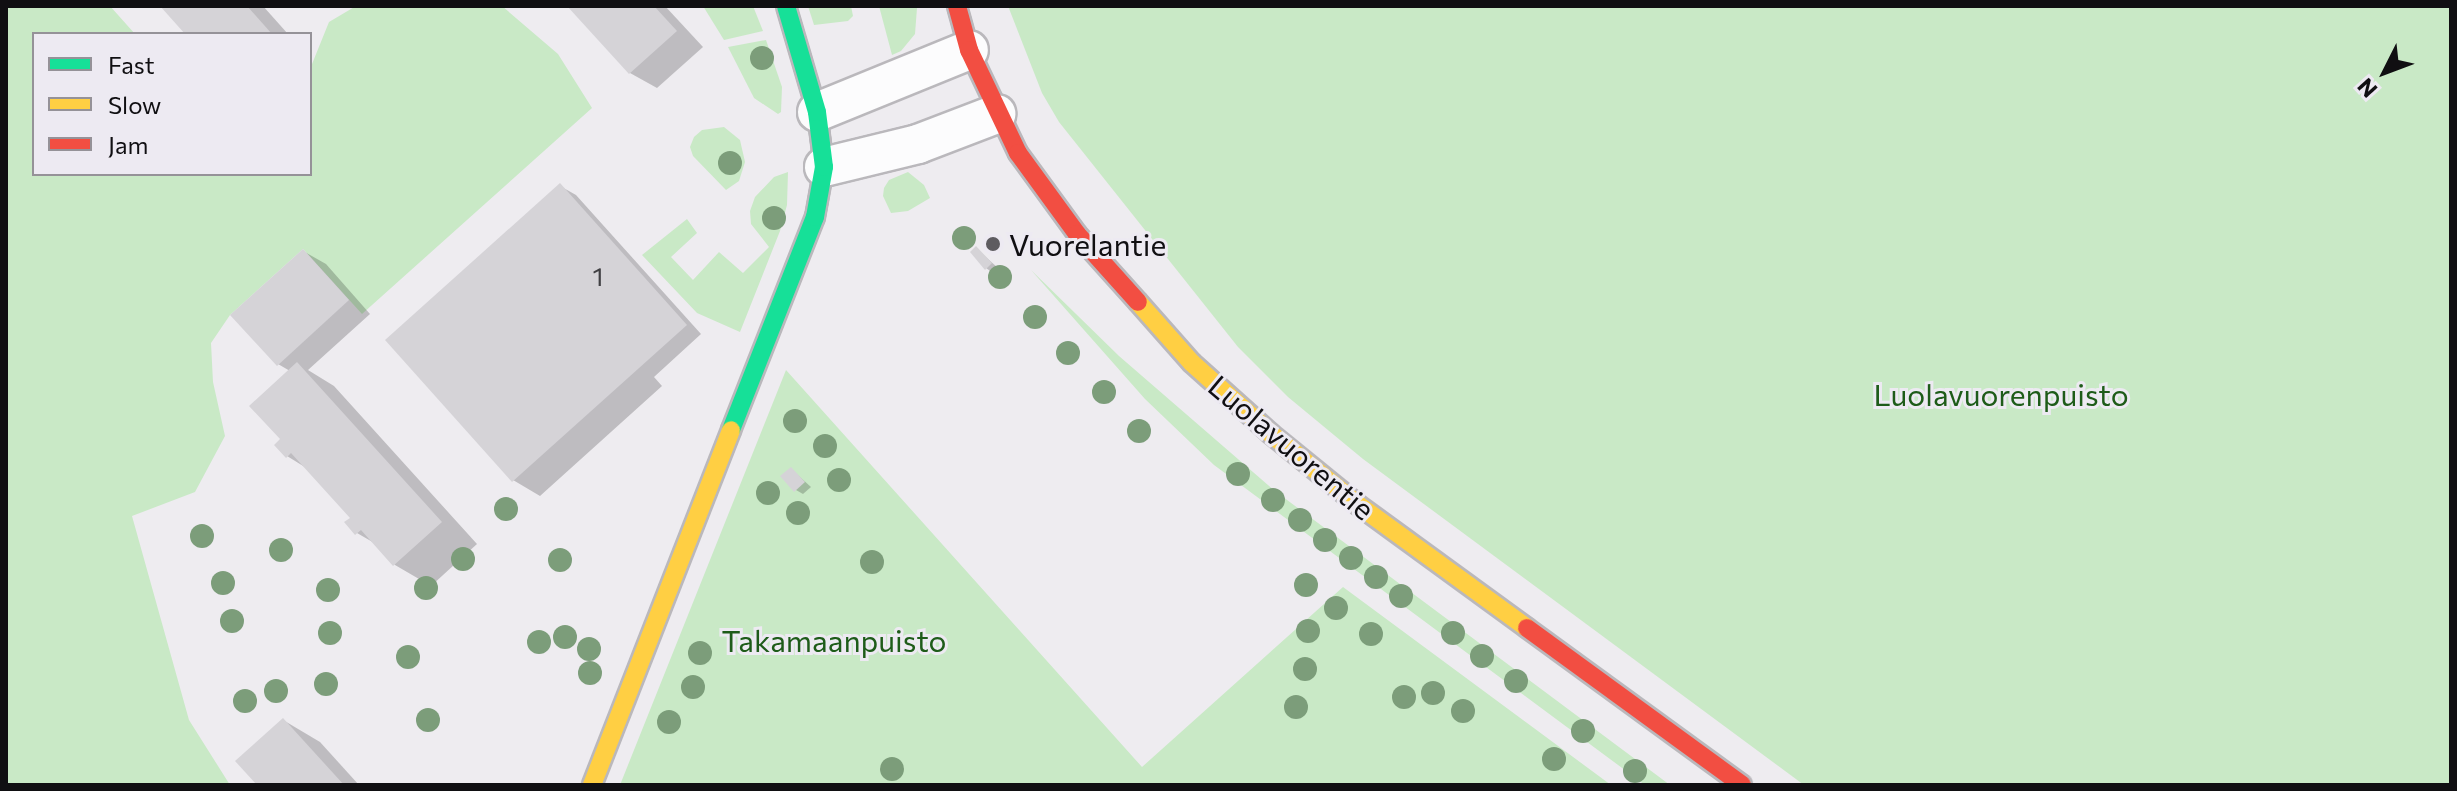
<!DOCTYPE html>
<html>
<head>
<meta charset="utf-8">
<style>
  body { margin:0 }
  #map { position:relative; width:2457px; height:791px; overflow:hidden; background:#eeecf0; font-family:Commissioner,sans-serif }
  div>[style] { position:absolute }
  .green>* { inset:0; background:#c9e9c6 }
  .shadow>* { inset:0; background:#0003 }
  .building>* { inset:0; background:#d5d3d7 }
  .roads { filter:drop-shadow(2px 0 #bab8bc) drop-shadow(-2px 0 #bab8bc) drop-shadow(0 2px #bab8bc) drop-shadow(0 -2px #bab8bc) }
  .street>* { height:38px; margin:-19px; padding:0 19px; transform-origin:19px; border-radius:19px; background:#fcfcfd }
  .fast>* { height:18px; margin:-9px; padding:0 9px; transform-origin:9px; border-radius:9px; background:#16e098 }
  .slow>* { height:18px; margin:-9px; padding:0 9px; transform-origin:9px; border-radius:9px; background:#ffcf43 }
  .jam>* { height:18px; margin:-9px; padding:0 9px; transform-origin:9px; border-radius:9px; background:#f24e42 }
  .trees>* { width:24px; height:24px; margin:-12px; border-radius:50%; background:#7c9d7a }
  .dots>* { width:22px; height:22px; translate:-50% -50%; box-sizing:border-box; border:4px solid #edeaf2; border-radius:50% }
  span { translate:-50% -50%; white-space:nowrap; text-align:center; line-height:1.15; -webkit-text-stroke:6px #edeaf2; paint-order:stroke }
  .number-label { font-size:26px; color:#414043 }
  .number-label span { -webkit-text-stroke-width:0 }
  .poi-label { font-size:30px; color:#100f12 }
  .left { translate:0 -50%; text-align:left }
  .park-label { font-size:30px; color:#1e5c19 }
  .street-label { font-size:30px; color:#100f12 }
  .frame { position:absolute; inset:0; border:8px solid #100f12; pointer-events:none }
  .legend { position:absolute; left:32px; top:32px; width:280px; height:144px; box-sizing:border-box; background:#edeaf2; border:2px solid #959298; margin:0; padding:10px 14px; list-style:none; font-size:24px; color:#100f12 }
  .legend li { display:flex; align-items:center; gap:16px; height:40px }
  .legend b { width:40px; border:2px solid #959298 }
  .north { position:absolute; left:2345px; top:32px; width:80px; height:80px; -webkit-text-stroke:6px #edeaf2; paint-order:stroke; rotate:228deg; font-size:22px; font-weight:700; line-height:32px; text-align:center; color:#100f12 }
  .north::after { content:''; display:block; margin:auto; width:28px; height:36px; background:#100f12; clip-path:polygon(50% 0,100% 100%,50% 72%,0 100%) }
</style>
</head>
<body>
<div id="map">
  <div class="green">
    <div style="clip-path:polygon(6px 6px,110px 6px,135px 34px,34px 34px,34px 174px,310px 174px,310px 69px,329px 22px,356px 6px,502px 6px,558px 54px,592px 108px,362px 314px,303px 249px,230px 315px,211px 343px,213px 382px,225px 436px,195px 492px,132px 516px,189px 720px,230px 785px,6px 785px)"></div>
    <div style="clip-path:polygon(703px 6px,753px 6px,763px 31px,724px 40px)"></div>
    <div style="clip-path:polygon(808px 6px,851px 6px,853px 16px,848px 21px,814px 25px)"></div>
    <div style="clip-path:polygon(879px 6px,917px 8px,915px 34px,901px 51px,892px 55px)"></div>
    <div style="clip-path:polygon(1008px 6px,2451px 6px,2451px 785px,1804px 785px,1363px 459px,1288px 397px,1238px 347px,1059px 122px,1042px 93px)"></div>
    <div style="clip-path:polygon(766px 40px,782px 87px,781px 112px,778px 114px,754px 98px,728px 47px)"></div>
    <div style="clip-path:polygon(724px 127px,740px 140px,745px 162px,739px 181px,726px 190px,693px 156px,690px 147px,694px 137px,702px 130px)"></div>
    <div style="clip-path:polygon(788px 172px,787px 205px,780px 231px,740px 332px,697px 313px,642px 255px,687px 219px,697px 233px,671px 257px,693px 280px,719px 252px,743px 273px,769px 247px,751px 224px,750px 211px,755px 197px,774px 177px)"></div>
    <div style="clip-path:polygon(908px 172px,924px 185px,930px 198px,908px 211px,891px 213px,883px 196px,884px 188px,889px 180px)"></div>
    <div style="clip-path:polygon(1031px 270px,1119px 356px,1275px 491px,1670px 785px,1645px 785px,1214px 465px,1145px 399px)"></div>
    <div style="clip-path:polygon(786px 370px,1142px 767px,1343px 587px,1611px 785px,620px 785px)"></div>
  </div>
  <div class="shadow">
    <div style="clip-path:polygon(163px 6px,263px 6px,288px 34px,188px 34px)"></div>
    <div style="clip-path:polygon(570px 6px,665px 6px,703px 47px,657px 88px,630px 73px)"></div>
    <div style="clip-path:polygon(560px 186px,576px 195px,701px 334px,654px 377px,662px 386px,540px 496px,513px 480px)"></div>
    <div style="clip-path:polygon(977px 249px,998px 268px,993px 273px,986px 268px)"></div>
    <div style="clip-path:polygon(303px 251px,326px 264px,370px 314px,308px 370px,334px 386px,477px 544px,431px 586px,395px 565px,376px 544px,357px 533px,352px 518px,308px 469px,287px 456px,283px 439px,290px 371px,278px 364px)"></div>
    <div style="clip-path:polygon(791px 469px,811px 487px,803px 494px,796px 490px)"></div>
    <div style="clip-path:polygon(283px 720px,320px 742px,359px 785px,259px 785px)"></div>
  </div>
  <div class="building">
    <div style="clip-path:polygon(160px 6px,247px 6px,272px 34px,185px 34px)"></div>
    <div style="clip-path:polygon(567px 6px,654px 6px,677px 31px,629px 74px)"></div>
    <div style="clip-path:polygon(560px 183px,687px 325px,512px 482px,385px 340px)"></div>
    <div style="clip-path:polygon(976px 246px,992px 263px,985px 270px,970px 252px)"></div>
    <div style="clip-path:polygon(303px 249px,349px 300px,277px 366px,230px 315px)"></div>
    <div style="clip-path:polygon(297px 362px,442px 522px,393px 566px,361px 530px,355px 535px,344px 522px,350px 518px,291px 453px,286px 458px,274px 445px,280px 439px,249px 406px)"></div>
    <div style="clip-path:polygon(791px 467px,805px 482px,794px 492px,780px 476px)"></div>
    <div style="clip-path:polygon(283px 718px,344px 785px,257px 785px,235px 761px)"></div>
  </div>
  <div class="roads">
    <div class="street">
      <div style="left:817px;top:112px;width:164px;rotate:-22.2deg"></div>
      <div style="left:824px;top:167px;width:97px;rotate:-13.7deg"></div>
      <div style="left:918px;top:144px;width:84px;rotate:-21deg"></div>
    </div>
    <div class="fast">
      <div style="left:731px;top:430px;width:229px;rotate:-68.5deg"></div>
      <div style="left:815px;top:217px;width:51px;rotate:-79.8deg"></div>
      <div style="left:824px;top:167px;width:55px;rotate:-97.3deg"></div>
      <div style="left:817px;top:112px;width:110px;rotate:-106.3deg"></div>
    </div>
    <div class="slow">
      <div style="left:1138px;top:302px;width:81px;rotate:48.5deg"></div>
      <div style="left:1192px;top:363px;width:106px;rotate:41.9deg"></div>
      <div style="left:1271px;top:434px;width:111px;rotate:39.1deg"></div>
      <div style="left:1357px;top:504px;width:210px;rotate:36.1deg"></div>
      <div style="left:592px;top:785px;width:381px;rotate:-68.6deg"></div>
    </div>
    <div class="jam">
      <div style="left:957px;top:6px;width:46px;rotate:74.7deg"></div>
      <div style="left:969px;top:50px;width:114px;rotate:64.6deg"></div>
      <div style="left:1018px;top:153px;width:100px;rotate:53.9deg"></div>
      <div style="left:1077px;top:234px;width:91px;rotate:48.1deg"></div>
      <div style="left:1527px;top:628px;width:266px;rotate:36.1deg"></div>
    </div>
  </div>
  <div class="trees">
    <div style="left:762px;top:58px"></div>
    <div style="left:730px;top:163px"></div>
    <div style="left:774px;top:218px"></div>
    <div style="left:964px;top:238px"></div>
    <div style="left:1000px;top:277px"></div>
    <div style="left:1035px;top:317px"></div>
    <div style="left:1068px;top:353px"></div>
    <div style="left:1104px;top:392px"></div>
    <div style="left:795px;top:421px"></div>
    <div style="left:1139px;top:431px"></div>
    <div style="left:825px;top:446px"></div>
    <div style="left:1238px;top:474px"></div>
    <div style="left:839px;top:480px"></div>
    <div style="left:768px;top:493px"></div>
    <div style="left:1273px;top:500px"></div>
    <div style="left:506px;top:509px"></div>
    <div style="left:798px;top:513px"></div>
    <div style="left:1300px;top:520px"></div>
    <div style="left:202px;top:536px"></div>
    <div style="left:1325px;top:540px"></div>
    <div style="left:281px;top:550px"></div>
    <div style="left:1351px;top:558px"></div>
    <div style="left:463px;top:559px"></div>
    <div style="left:560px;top:560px"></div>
    <div style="left:872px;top:562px"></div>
    <div style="left:1376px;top:577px"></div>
    <div style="left:223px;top:583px"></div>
    <div style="left:1306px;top:585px"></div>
    <div style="left:426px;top:588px"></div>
    <div style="left:328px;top:590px"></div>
    <div style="left:1401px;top:596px"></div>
    <div style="left:1336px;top:608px"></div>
    <div style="left:232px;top:621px"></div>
    <div style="left:1308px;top:631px"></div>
    <div style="left:330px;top:633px"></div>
    <div style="left:1453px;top:633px"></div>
    <div style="left:1371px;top:634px"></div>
    <div style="left:565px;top:637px"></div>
    <div style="left:539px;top:642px"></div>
    <div style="left:589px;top:649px"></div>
    <div style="left:700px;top:653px"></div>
    <div style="left:1482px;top:656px"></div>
    <div style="left:408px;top:657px"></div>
    <div style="left:1305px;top:669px"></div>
    <div style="left:590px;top:673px"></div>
    <div style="left:1516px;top:681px"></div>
    <div style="left:326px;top:684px"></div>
    <div style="left:693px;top:687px"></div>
    <div style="left:276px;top:691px"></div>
    <div style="left:1433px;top:693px"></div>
    <div style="left:1404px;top:697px"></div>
    <div style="left:245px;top:701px"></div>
    <div style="left:1296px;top:707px"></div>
    <div style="left:1463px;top:711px"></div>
    <div style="left:428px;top:720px"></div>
    <div style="left:669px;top:722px"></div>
    <div style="left:1583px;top:731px"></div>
    <div style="left:1554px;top:759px"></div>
    <div style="left:892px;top:769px"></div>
    <div style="left:1635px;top:771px"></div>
  </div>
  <div class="dots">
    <div style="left:993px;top:244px;background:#5e5c60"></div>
  </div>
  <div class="number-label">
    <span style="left:598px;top:276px">1</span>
  </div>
  <div class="poi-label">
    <span class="left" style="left:1009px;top:244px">Vuorelantie</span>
  </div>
  <div class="park-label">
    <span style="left:2001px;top:394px">Luolavuorenpuisto</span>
    <span style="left:834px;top:640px">Takamaanpuisto</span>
  </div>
  <div class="street-label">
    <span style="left:1292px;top:447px;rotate:40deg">Luolavuorentie</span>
  </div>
  <div class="frame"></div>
  <ul class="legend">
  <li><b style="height:10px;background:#16e098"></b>Fast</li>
  <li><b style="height:10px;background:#ffcf43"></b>Slow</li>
  <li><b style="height:10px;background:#f24e42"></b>Jam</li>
  </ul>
  <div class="north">N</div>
</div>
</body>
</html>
